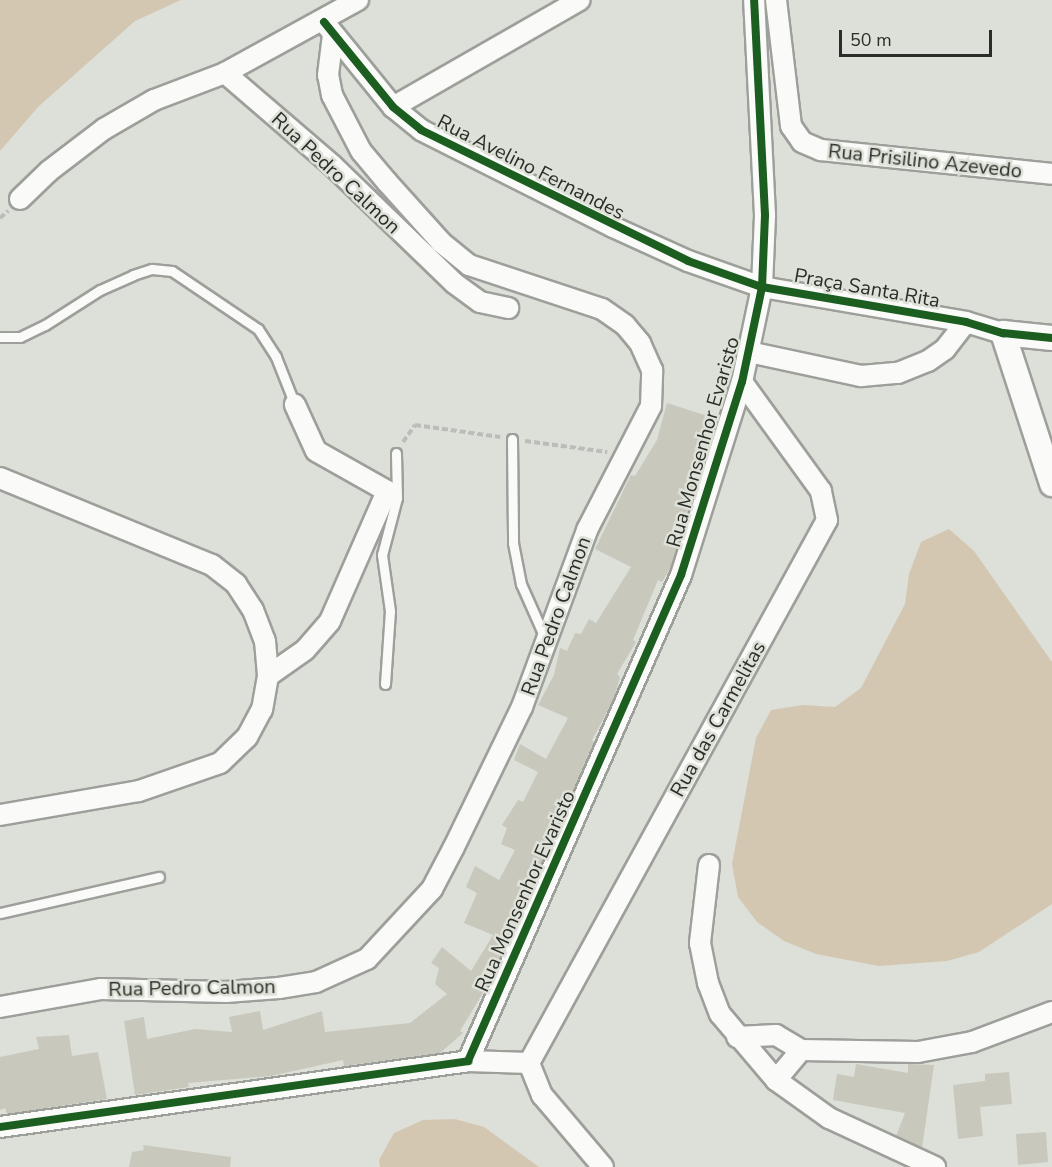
<!DOCTYPE html>
<html>
<head>
<meta charset="utf-8">
<style>
  body { margin:0 }
  #map { position:relative; width:1052px; height:1167px; overflow:hidden; background:#dddfd9; font-family:"Nunito Sans",sans-serif }
  div>[style] { position:absolute }
  .green>* { inset:0; background:#d4c7b2 }
  .building>* { inset:0; background:#c9c8bd }
  .path>* { height:4px; margin-top:-2px; transform-origin:0; background:repeating-linear-gradient(90deg,#bbbdb9 0 6px,transparent 0 9px) }
  .roads { filter:drop-shadow(2px 0 #9d9f9a) drop-shadow(-2px 0 #9d9f9a) drop-shadow(0 2px #9d9f9a) drop-shadow(0 -2px #9d9f9a) }
  .service>* { height:9px; margin:-4.5px; padding:0 4.5px; transform-origin:4.5px; border-radius:4.5px; background:#fafaf9 }
  .minor>* { height:20px; margin:-10px; padding:0 10px; transform-origin:10px; border-radius:10px; background:#fafaf9 }
  .tertiary>* { height:24px; margin:-12px; padding:0 12px; transform-origin:12px; border-radius:12px; background:#fafaf9 }
  .cycleway>* { height:8px; margin:-4px; padding:0 4px; transform-origin:4px; border-radius:4px; background:#1b5e20 }
  span { translate:-50% -50%; white-space:nowrap; text-align:center; line-height:1.15; -webkit-text-stroke:5px #dee1d7; paint-order:stroke }
  .street-label { font-size:20px; color:#2b2d29 }
  .scale { position:absolute; left:839px; top:30px; width:153px; height:27px; box-sizing:border-box; border:3px solid #2b2d29; border-top:0; padding-left:8px; font-size:18px; line-height:21px; white-space:nowrap; color:#2b2d29; -webkit-text-stroke:4px #dee1d7; paint-order:stroke }
</style>
</head>
<body>
<div id="map">
  <div class="green">
    <div style="clip-path:polygon(0 0,181px 0,135px 21px,38px 107px,0 151px)"></div>
    <div style="clip-path:polygon(949px 529px,974px 551px,1052px 662px,1052px 904px,979px 952px,947px 961px,879px 966px,816px 954px,784px 941px,757px 922px,738px 897px,732px 864px,756px 738px,771px 710px,803px 705px,835px 707px,861px 688px,905px 604px,909px 574px,921px 542px)"></div>
    <div style="clip-path:polygon(455px 1119px,484px 1127px,539px 1167px,380px 1167px,379px 1160px,394px 1133px,423px 1120px)"></div>
  </div>
  <div class="building">
    <div style="clip-path:polygon(667px 403px,717px 419px,692px 477px,697px 479px,672px 565px,662px 582px,658px 580px,633px 640px,636px 642px,617px 674px,620px 677px,614px 699px,592px 740px,594px 742px,489px 983px,460px 1031px,463px 1033px,440px 1053px,344px 1066px,343px 1060px,271px 1076px,188px 1083px,189px 1087px,135px 1095px,124px 1021px,144px 1017px,147px 1039px,195px 1029px,232px 1032px,229px 1017px,260px 1011px,263px 1030px,322px 1011px,325px 1032px,410px 1023px,447px 994px,435px 984px,439px 968px,431px 963px,442px 947px,471px 971px,493px 935px,464px 923px,477px 893px,466px 887px,475px 866px,499px 880px,515px 850px,501px 844px,507px 828px,502px 825px,518px 800px,523px 802px,538px 772px,514px 760px,520px 744px,546px 759px,568px 718px,538px 705px,554px 675px,560px 648px,567px 651px,575px 633px,581px 634px,589px 619px,596px 623px,631px 567px,595px 549px,631px 475px,635px 476px,657px 440px)"></div>
    <div style="clip-path:polygon(69px 1035px,72px 1056px,98px 1052px,107px 1099px,7px 1114px,5px 1108px,0 1110px,0 1057px,39px 1049px,36px 1037px)"></div>
    <div style="clip-path:polygon(856px 1064px,908px 1073px,908px 1064px,934px 1065px,922px 1148px,896px 1136px,905px 1113px,833px 1100px,837px 1074px,854px 1077px)"></div>
    <div style="clip-path:polygon(1009px 1072px,1012px 1104px,980px 1107px,983px 1136px,958px 1139px,953px 1085px,985px 1081px,985px 1074px)"></div>
    <div style="clip-path:polygon(1046px 1132px,1048px 1162px,1018px 1165px,1016px 1134px)"></div>
    <div style="clip-path:polygon(143px 1145px,231px 1157px,230px 1167px,129px 1167px,132px 1152px,144px 1150px)"></div>
  </div>
  <div class="path">
    <div style="left:0;top:218px;width:11px;rotate:-41deg"></div>
    <div style="left:525px;top:441px;width:83px;rotate:7.6deg"></div>
    <div style="left:403px;top:442px;width:21px;rotate:-55deg"></div>
    <div style="left:415px;top:425px;width:86px;rotate:8deg"></div>
  </div>
  <div class="roads">
    <div class="service">
      <div style="left:0;top:337px;width:20px"></div>
      <div style="left:20px;top:337px;width:28px;rotate:-26deg"></div>
      <div style="left:45px;top:325px;width:65px;rotate:-32.5deg"></div>
      <div style="left:100px;top:290px;width:36px;rotate:-24deg"></div>
      <div style="left:133px;top:275px;width:20px;rotate:-18deg"></div>
      <div style="left:152px;top:269px;width:20px;rotate:6deg"></div>
      <div style="left:172px;top:271px;width:104px;rotate:34deg"></div>
      <div style="left:258px;top:329px;width:33px;rotate:57deg"></div>
      <div style="left:276px;top:357px;width:52px;rotate:68.4deg"></div>
      <div style="left:512px;top:439px;width:104px;rotate:89.4deg"></div>
      <div style="left:513px;top:543px;width:42px;rotate:79deg"></div>
      <div style="left:521px;top:584px;width:59px;rotate:66deg"></div>
      <div style="left:385px;top:684px;width:73px;rotate:-86.1deg"></div>
      <div style="left:390px;top:611px;width:57px;rotate:-98.1deg"></div>
      <div style="left:382px;top:555px;width:59px;rotate:-75.3deg"></div>
      <div style="left:397px;top:498px;width:45px;rotate:-91.3deg"></div>
      <div style="left:0;top:913px;width:163px;rotate:-12.8deg"></div>
    </div>
    <div class="minor">
      <div style="left:776px;top:0;width:127px;rotate:83.2deg"></div>
      <div style="left:791px;top:126px;width:19px;rotate:55deg"></div>
      <div style="left:802px;top:142px;width:21px;rotate:23deg"></div>
      <div style="left:821px;top:150px;width:232px;rotate:5.9deg"></div>
      <div style="left:324px;top:22px;width:109px;rotate:50.9deg"></div>
      <div style="left:393px;top:107px;width:36px;rotate:39deg"></div>
      <div style="left:421px;top:130px;width:215px;rotate:26.8deg"></div>
      <div style="left:613px;top:227px;width:82px;rotate:24.4deg"></div>
      <div style="left:688px;top:261px;width:78px;rotate:19.4deg"></div>
      <div style="left:762px;top:287px;width:207px;rotate:9.7deg"></div>
      <div style="left:966px;top:322px;width:39px;rotate:17deg"></div>
      <div style="left:225px;top:73px;width:141px;rotate:40.7deg"></div>
      <div style="left:332px;top:165px;width:170px;rotate:44deg"></div>
      <div style="left:454px;top:283px;width:32px;rotate:36deg"></div>
      <div style="left:480px;top:302px;width:29px;rotate:12deg"></div>
      <div style="left:393px;top:107px;width:215px;rotate:-29.8deg"></div>
      <div style="left:20px;top:199px;width:40px;rotate:-44deg"></div>
      <div style="left:49px;top:171px;width:69px;rotate:-37.4deg"></div>
      <div style="left:104px;top:129px;width:58px;rotate:-30.1deg"></div>
      <div style="left:154px;top:100px;width:76px;rotate:-20.8deg"></div>
      <div style="left:225px;top:73px;width:152px;rotate:-28.8deg"></div>
      <div style="left:749px;top:352px;width:115px;rotate:12.1deg"></div>
      <div style="left:861px;top:376px;width:37px;rotate:-5deg"></div>
      <div style="left:898px;top:373px;width:32px;rotate:-22deg"></div>
      <div style="left:928px;top:361px;width:21px;rotate:-35deg"></div>
      <div style="left:945px;top:349px;width:34px;rotate:-52deg"></div>
      <div style="left:0;top:478px;width:229px;rotate:22.3deg"></div>
      <div style="left:212px;top:565px;width:31px;rotate:38deg"></div>
      <div style="left:236px;top:584px;width:31px;rotate:57deg"></div>
      <div style="left:253px;top:610px;width:33px;rotate:69deg"></div>
      <div style="left:265px;top:641px;width:35px;rotate:85deg"></div>
      <div style="left:268px;top:676px;width:34px;rotate:100deg"></div>
      <div style="left:262px;top:709px;width:32px;rotate:118deg"></div>
      <div style="left:247px;top:737px;width:37px;rotate:136deg"></div>
      <div style="left:220px;top:763px;width:86px;rotate:160.9deg"></div>
      <div style="left:139px;top:791px;width:141px;rotate:170.2deg"></div>
      <div style="left:268px;top:676px;width:45px;rotate:-35.1deg"></div>
      <div style="left:305px;top:650px;width:38px;rotate:-49deg"></div>
      <div style="left:330px;top:621px;width:142px;rotate:-66.3deg"></div>
      <div style="left:387px;top:491px;width:81px;rotate:-150.6deg"></div>
      <div style="left:316px;top:451px;width:51px;rotate:-114.5deg"></div>
      <div style="left:709px;top:865px;width:79px;rotate:96.6deg"></div>
      <div style="left:700px;top:943px;width:41px;rotate:78.7deg"></div>
      <div style="left:708px;top:983px;width:33px;rotate:69deg"></div>
      <div style="left:720px;top:1014px;width:87px;rotate:49.7deg"></div>
      <div style="left:776px;top:1080px;width:65px;rotate:35.6deg"></div>
      <div style="left:829px;top:1118px;width:117px;rotate:24.8deg"></div>
      <div style="left:0;top:1007px;width:103px;rotate:-10.1deg"></div>
      <div style="left:101px;top:989px;width:125px;rotate:1.4deg"></div>
      <div style="left:226px;top:992px;width:53px;rotate:-4.3deg"></div>
      <div style="left:279px;top:988px;width:37px;rotate:-9deg"></div>
      <div style="left:316px;top:982px;width:56px;rotate:-24.3deg"></div>
      <div style="left:367px;top:959px;width:96px;rotate:-47.1deg"></div>
      <div style="left:432px;top:889px;width:47px;rotate:-62.4deg"></div>
      <div style="left:454px;top:847px;width:156px;rotate:-64.1deg"></div>
      <div style="left:522px;top:707px;width:189px;rotate:-69.8deg"></div>
      <div style="left:587px;top:530px;width:140px;rotate:-62.7deg"></div>
      <div style="left:651px;top:406px;width:36px;rotate:-88deg"></div>
      <div style="left:652px;top:370px;width:30px;rotate:-114deg"></div>
      <div style="left:640px;top:343px;width:23px;rotate:-130deg"></div>
      <div style="left:625px;top:325px;width:28px;rotate:-145deg"></div>
      <div style="left:602px;top:309px;width:140px;rotate:-161.7deg"></div>
      <div style="left:469px;top:265px;width:36px;rotate:-141deg"></div>
      <div style="left:441px;top:242px;width:81px;rotate:-132deg"></div>
      <div style="left:387px;top:182px;width:40px;rotate:-130deg"></div>
      <div style="left:361px;top:151px;width:63px;rotate:-117.4deg"></div>
      <div style="left:332px;top:95px;width:20px;rotate:-101deg"></div>
      <div style="left:328px;top:75px;width:40px;rotate:-82.9deg"></div>
      <div style="left:737px;top:1037px;width:39px;rotate:-3deg"></div>
      <div style="left:776px;top:1035px;width:29px;rotate:31deg"></div>
      <div style="left:468px;top:1061px;width:61px;rotate:1.9deg"></div>
      <div style="left:529px;top:1063px;width:35px;rotate:68deg"></div>
      <div style="left:542px;top:1095px;width:94px;rotate:49.7deg"></div>
      <div style="left:529px;top:1063px;width:619px;rotate:-61.24deg"></div>
      <div style="left:827px;top:520px;width:30px;rotate:-102deg"></div>
      <div style="left:821px;top:491px;width:135px;rotate:-125.9deg"></div>
      <div style="left:776px;top:1080px;width:39px;rotate:-50deg"></div>
      <div style="left:801px;top:1050px;width:117px;rotate:1deg"></div>
      <div style="left:918px;top:1052px;width:55px;rotate:-10.5deg"></div>
      <div style="left:972px;top:1042px;width:85px;rotate:-20.6deg"></div>
      <div style="left:0;top:1127px;width:473px;rotate:-8deg"></div>
      <div style="left:468px;top:1061px;width:531px;rotate:-66.33deg"></div>
      <div style="left:681px;top:575px;width:202px;rotate:-72.5deg"></div>
      <div style="left:742px;top:382px;width:97px;rotate:-78.1deg"></div>
      <div style="left:762px;top:287px;width:72px;rotate:-87.6deg"></div>
      <div style="left:765px;top:215px;width:215px;rotate:-92.9deg"></div>
    </div>
    <div class="tertiary">
      <div style="left:1052px;top:338px;width:49px;rotate:-174.2deg"></div>
      <div style="left:1003px;top:333px;width:159px;rotate:72deg"></div>
    </div>
  </div>
  <div class="cycleway">
    <div style="left:324px;top:22px;width:109px;rotate:50.9deg"></div>
    <div style="left:393px;top:107px;width:36px;rotate:39deg"></div>
    <div style="left:421px;top:130px;width:297px;rotate:26.1deg"></div>
    <div style="left:688px;top:261px;width:78px;rotate:19.4deg"></div>
    <div style="left:762px;top:287px;width:207px;rotate:9.7deg"></div>
    <div style="left:966px;top:322px;width:39px;rotate:17deg"></div>
    <div style="left:1003px;top:333px;width:49px;rotate:5.8deg"></div>
    <div style="left:0;top:1127px;width:473px;rotate:-8deg"></div>
    <div style="left:468px;top:1061px;width:531px;rotate:-66.33deg"></div>
    <div style="left:681px;top:575px;width:202px;rotate:-72.5deg"></div>
    <div style="left:742px;top:382px;width:97px;rotate:-78.1deg"></div>
    <div style="left:762px;top:287px;width:72px;rotate:-87.6deg"></div>
    <div style="left:765px;top:215px;width:215px;rotate:-92.9deg"></div>
  </div>
  <div class="street-label">
    <span style="left:925px;top:161px;rotate:6deg">Rua Prisilino Azevedo</span>
    <span style="left:531px;top:167px;rotate:27deg">Rua Avelino Fernandes</span>
    <span style="left:336px;top:173px;rotate:43deg">Rua Pedro Calmon</span>
    <span style="left:867px;top:288px;rotate:10deg">Praça Santa Rita</span>
    <span style="left:703px;top:442px;rotate:-74deg">Rua Monsenhor Evaristo</span>
    <span style="left:556px;top:616px;rotate:-70deg">Rua Pedro Calmon</span>
    <span style="left:718px;top:719px;rotate:-61deg">Rua das Carmelitas</span>
    <span style="left:525px;top:891px;rotate:-66deg">Rua Monsenhor Evaristo</span>
    <span style="left:192px;top:988px;rotate:-1deg">Rua Pedro Calmon</span>
  </div>
  <div class="scale">50 m</div>
</div>
</body>
</html>
